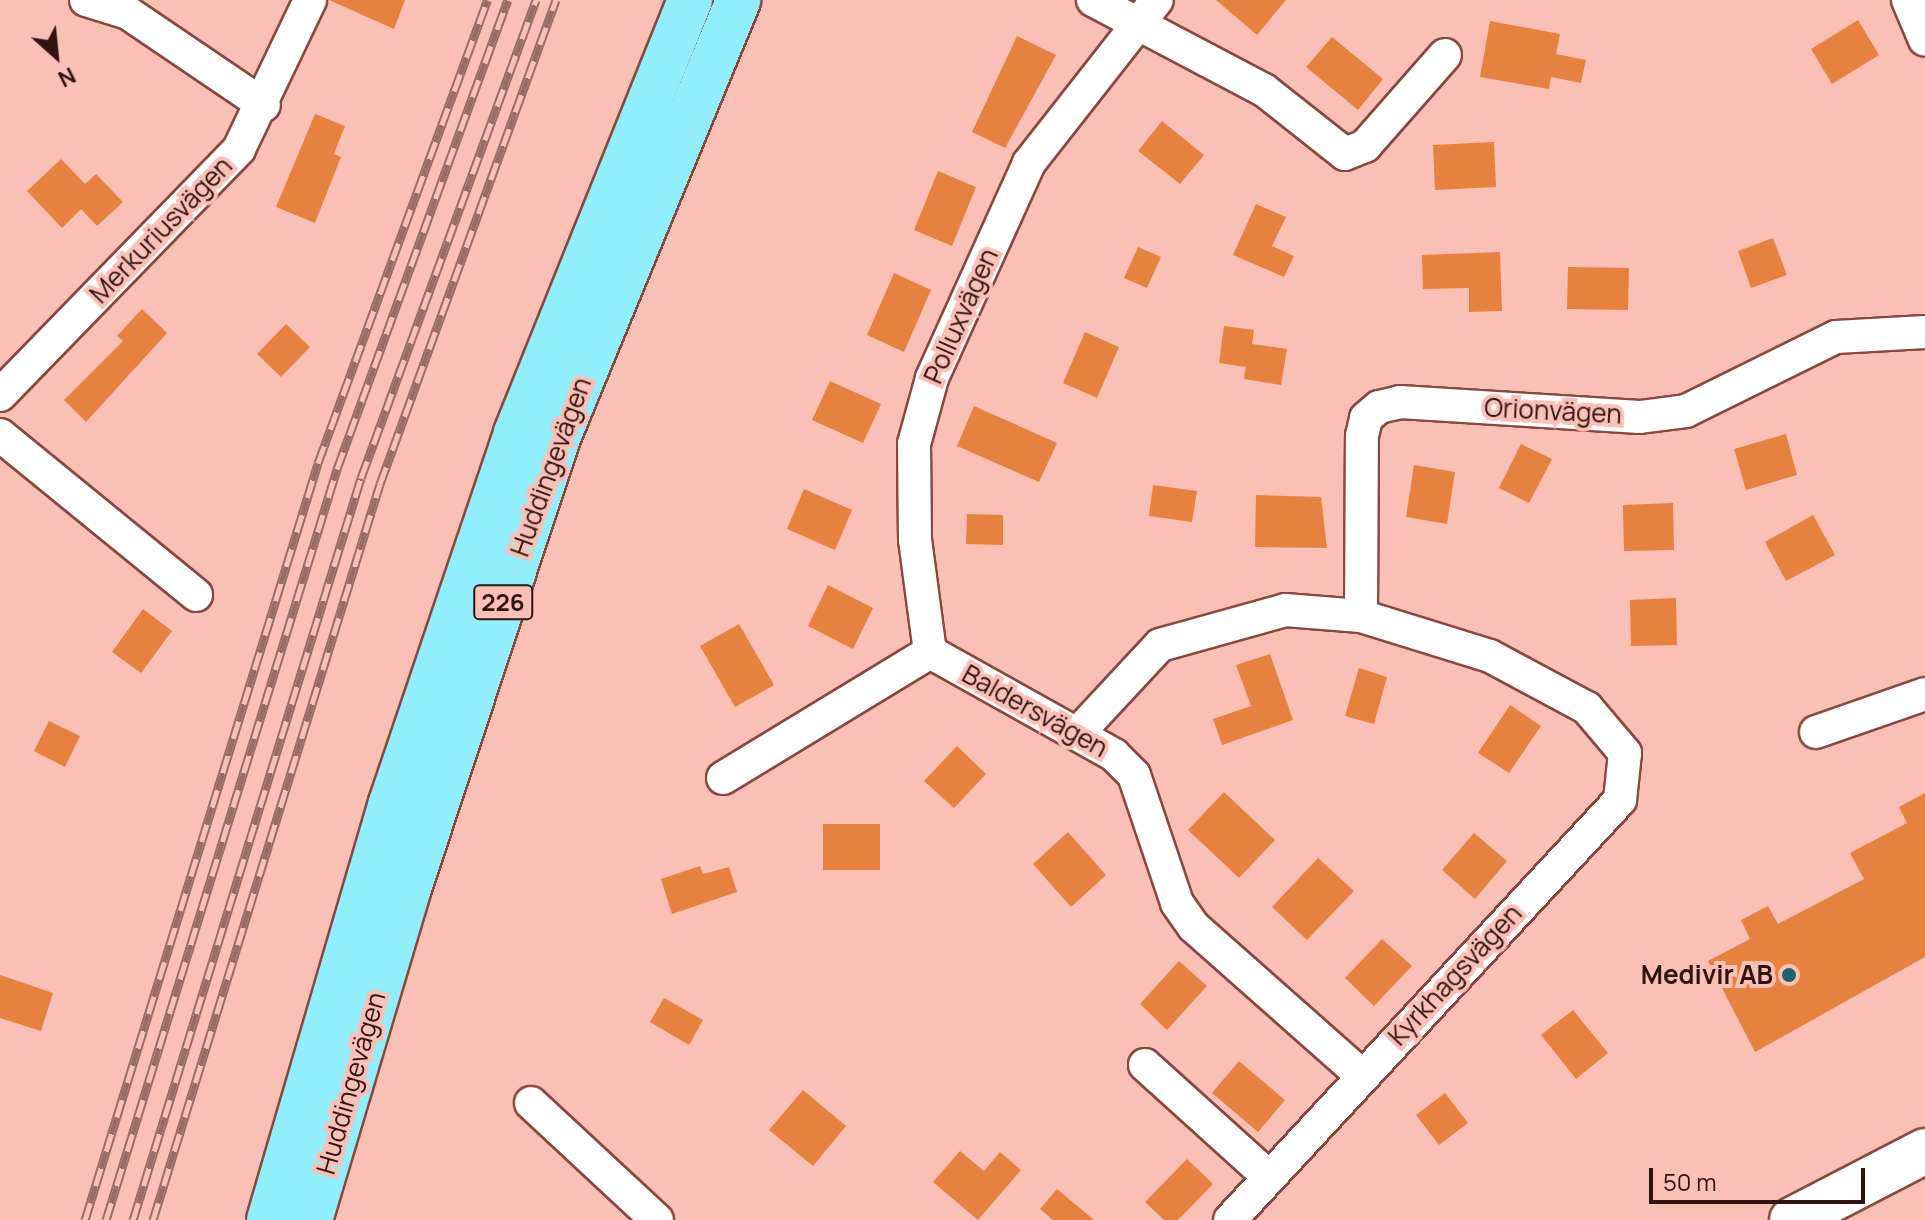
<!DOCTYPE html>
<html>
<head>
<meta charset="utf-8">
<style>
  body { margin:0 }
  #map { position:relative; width:1925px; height:1220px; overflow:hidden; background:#fbc0b5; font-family:Manrope,sans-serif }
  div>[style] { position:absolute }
  .building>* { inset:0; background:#e78140 }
  .roads { filter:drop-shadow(2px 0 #88483e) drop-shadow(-2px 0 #88483e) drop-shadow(0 2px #88483e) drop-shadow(0 -2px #88483e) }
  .minor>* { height:32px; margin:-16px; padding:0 16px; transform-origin:16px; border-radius:16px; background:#fff }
  .secondary>* { height:44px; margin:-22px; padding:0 22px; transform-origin:22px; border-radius:22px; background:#fff }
  .primary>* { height:44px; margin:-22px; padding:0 22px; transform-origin:22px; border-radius:22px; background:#91eefd }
  .rail>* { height:9px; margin-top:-4.5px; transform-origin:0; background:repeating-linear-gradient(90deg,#fbc0b5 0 18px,#996d65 0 36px); box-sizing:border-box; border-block:2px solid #996d65 }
  .dots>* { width:22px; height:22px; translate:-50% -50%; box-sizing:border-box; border:4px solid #fbc0b5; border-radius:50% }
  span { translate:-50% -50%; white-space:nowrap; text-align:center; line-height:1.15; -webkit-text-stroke:8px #fbc0b5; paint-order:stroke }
  .shield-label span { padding:2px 6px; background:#fbc0b5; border:2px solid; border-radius:6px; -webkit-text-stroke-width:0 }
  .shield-label { font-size:24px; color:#2f1410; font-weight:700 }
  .street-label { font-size:26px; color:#2f1410 }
  .poi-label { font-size:26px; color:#2f1410; font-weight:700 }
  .right { translate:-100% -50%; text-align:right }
  .north { position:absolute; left:16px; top:16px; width:80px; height:80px; -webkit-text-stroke:6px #fbc0b5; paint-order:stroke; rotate:153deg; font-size:22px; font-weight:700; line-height:32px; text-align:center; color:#2f1410 }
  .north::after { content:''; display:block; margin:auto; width:28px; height:36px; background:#2f1410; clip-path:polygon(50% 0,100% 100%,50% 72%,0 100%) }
  .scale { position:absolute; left:1649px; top:1168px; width:216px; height:36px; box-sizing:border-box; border:4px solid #2f1410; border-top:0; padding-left:10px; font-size:24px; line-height:28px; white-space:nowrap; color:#2f1410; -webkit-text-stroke:6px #fbc0b5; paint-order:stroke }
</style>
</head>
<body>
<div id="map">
  <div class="building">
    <div style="clip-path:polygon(329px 0,405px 0,394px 29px)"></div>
    <div style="clip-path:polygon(1216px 0,1286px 0,1257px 35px)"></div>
    <div style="clip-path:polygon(1858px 20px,1879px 55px,1832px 84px,1811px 49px)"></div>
    <div style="clip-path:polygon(1490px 21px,1560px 34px,1556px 54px,1586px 60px,1581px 83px,1551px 77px,1549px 89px,1480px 77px)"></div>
    <div style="clip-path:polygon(1017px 36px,1056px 55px,1005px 148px,972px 132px)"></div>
    <div style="clip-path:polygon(1332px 37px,1383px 79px,1358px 110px,1306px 67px)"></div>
    <div style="clip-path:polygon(315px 114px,345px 126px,334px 154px,341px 157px,315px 223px,276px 207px)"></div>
    <div style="clip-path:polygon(1162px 121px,1204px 155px,1180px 184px,1138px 151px)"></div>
    <div style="clip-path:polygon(1494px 142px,1496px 187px,1435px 190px,1433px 145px)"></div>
    <div style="clip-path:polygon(61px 159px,85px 184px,96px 174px,123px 202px,97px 226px,81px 209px,62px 228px,27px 191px)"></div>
    <div style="clip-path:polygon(938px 171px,976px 187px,952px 246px,914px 230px)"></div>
    <div style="clip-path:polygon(1256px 204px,1286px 217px,1272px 246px,1294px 256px,1284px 277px,1233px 255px)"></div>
    <div style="clip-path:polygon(1773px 238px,1787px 275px,1751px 288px,1738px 251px)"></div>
    <div style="clip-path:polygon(1138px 247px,1161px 257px,1147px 288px,1124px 278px)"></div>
    <div style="clip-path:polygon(1500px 252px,1502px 311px,1469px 312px,1469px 288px,1423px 289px,1422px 255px)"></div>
    <div style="clip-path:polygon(1568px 267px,1629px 268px,1628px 310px,1567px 309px)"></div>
    <div style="clip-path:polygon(894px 273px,931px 290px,904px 352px,867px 335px)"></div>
    <div style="clip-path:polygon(142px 309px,167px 333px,86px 422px,64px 400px,123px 341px,117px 336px)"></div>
    <div style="clip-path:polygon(286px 324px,310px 347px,281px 377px,257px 354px)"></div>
    <div style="clip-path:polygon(1224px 326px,1254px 330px,1252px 344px,1287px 349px,1281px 385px,1244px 379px,1246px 367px,1219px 363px)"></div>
    <div style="clip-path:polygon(1085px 332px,1119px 347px,1097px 398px,1063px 383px)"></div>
    <div style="clip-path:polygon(830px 381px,881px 404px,863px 443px,812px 420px)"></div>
    <div style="clip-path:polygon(974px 406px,1057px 443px,1039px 482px,957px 446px)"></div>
    <div style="clip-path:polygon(1786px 434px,1797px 475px,1746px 490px,1734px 449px)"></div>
    <div style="clip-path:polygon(1521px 444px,1552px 459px,1529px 503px,1499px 488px)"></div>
    <div style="clip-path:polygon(1414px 465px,1455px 472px,1447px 524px,1406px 517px)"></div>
    <div style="clip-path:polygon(1153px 485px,1197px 491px,1192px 522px,1149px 516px)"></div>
    <div style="clip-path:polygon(804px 489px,852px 510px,835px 550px,787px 529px)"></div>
    <div style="clip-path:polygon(1256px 495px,1321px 497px,1327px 548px,1255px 547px)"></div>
    <div style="clip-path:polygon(1673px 503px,1674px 550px,1624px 551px,1623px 505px)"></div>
    <div style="clip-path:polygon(967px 514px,1003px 515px,1003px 545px,966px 544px)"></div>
    <div style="clip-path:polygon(1813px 515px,1835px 555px,1786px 581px,1765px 542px)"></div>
    <div style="clip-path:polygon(828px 585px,873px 608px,853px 649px,808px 626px)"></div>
    <div style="clip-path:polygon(1676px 598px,1677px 645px,1631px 646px,1630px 600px)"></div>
    <div style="clip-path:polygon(143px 609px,172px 631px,141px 673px,112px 652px)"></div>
    <div style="clip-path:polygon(739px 624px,774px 685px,735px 707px,700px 646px)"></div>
    <div style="clip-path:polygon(1270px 654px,1293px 720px,1222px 745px,1213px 719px,1251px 706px,1236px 665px)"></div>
    <div style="clip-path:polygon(1359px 668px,1387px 677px,1374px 724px,1345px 716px)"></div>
    <div style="clip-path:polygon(1510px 705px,1541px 726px,1509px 773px,1478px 753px)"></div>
    <div style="clip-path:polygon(49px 721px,80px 736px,65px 767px,34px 751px)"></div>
    <div style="clip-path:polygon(957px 746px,986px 774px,954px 808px,924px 781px)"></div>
    <div style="clip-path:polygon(1224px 792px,1275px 840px,1239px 878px,1188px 830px)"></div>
    <div style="clip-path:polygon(1925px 793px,1925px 957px,1755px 1052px,1708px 961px,1750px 939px,1741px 920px,1768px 906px,1778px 924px,1864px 879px,1850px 853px,1907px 823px,1899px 807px)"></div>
    <div style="clip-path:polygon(823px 824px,880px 824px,880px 870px,823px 870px)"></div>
    <div style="clip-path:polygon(1068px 832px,1106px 875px,1071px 907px,1033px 864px)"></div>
    <div style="clip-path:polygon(1474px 833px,1507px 861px,1475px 899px,1442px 870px)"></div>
    <div style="clip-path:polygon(1318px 858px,1354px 891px,1307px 940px,1272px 907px)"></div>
    <div style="clip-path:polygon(700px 866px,703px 874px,729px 867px,737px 892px,672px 914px,661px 879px)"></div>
    <div style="clip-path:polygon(1382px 939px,1412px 966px,1374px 1006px,1345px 978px)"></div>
    <div style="clip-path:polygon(1179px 961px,1207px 986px,1167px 1030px,1140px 1004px)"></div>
    <div style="clip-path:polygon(0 975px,53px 993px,41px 1031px,0 1018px)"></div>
    <div style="clip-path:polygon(664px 998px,703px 1020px,689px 1045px,650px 1022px)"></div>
    <div style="clip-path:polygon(1573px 1010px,1608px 1053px,1576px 1079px,1541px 1035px)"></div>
    <div style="clip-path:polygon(1239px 1061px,1285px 1100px,1258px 1132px,1212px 1093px)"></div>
    <div style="clip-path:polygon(803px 1090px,846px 1126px,813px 1166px,769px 1130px)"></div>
    <div style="clip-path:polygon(1445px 1093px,1468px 1123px,1439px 1145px,1416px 1115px)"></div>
    <div style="clip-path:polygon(960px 1151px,984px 1171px,1000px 1152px,1021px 1170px,978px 1220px,933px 1182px)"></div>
    <div style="clip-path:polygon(1187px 1159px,1213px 1184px,1178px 1220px,1164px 1220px,1145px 1202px)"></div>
    <div style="clip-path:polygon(1057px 1189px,1094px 1220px,1053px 1220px,1040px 1209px)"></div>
  </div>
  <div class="roads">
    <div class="minor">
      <div style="left:86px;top:0;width:44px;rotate:17.2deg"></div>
      <div style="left:128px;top:13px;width:164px;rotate:34.1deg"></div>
      <div style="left:1093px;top:0;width:193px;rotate:27.8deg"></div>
      <div style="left:1264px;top:90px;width:103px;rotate:38.3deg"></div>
      <div style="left:1345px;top:154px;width:22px;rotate:-22deg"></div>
      <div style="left:1365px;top:146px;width:121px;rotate:-48.7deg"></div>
      <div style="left:1908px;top:0;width:43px;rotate:67deg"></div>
      <div style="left:0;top:395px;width:343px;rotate:-45.8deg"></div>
      <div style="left:239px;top:149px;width:165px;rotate:-64.5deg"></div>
      <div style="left:0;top:435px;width:253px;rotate:39.2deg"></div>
      <div style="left:1361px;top:616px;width:180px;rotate:-89.7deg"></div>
      <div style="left:1362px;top:436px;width:18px;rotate:-77deg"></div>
      <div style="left:1366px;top:418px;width:17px;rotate:-40deg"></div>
      <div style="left:1379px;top:407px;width:22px;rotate:-13deg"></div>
      <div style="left:1400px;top:402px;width:240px;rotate:3.6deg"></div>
      <div style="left:1640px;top:417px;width:46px;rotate:-7.4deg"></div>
      <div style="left:1686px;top:411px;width:167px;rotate:-26.3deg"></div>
      <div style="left:1836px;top:337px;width:89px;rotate:-3.2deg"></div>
      <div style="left:930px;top:652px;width:113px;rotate:-97.6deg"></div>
      <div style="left:915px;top:540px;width:96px;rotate:-90.6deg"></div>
      <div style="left:914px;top:444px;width:68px;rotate:-74.7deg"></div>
      <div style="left:932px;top:378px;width:236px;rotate:-65.7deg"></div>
      <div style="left:1029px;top:163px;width:207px;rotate:-51.9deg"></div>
      <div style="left:1080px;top:731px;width:117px;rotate:-47.1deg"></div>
      <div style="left:1160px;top:645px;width:130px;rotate:-15.6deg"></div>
      <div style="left:1285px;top:610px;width:76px;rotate:4.5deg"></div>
      <div style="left:1361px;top:616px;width:135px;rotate:17.2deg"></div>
      <div style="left:1490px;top:656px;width:110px;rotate:28.2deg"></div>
      <div style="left:1587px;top:708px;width:59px;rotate:49.8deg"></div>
      <div style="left:1625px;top:753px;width:47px;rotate:96.1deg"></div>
      <div style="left:1620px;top:800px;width:573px;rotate:132.88deg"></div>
      <div style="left:1816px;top:732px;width:115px;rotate:-19.2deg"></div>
      <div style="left:723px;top:778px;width:242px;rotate:-31.3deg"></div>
      <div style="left:930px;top:652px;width:211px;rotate:29.2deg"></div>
      <div style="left:1114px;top:755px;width:28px;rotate:45deg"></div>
      <div style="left:1134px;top:775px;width:135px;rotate:71.4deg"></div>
      <div style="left:1177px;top:903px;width:29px;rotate:55deg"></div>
      <div style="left:1194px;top:927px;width:223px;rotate:41.5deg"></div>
      <div style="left:1145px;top:1065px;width:167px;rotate:42.1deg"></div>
      <div style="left:531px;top:1103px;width:172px;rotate:42.9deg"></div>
    </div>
    <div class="secondary">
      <div style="left:1792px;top:1220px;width:150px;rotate:-27.4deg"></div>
    </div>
    <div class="primary">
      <div style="left:269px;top:1220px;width:434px;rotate:-73.7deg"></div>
      <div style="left:391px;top:803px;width:391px;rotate:-71.3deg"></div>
      <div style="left:516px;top:433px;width:467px;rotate:-68.1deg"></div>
      <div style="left:310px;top:1220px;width:346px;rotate:-73.4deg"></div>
      <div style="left:409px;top:888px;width:472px;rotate:-71.7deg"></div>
      <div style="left:557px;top:440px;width:476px;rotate:-67.6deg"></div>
    </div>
  </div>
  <div class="rail">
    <div style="left:85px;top:1220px;width:792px;rotate:-72.89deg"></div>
    <div style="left:318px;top:463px;width:493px;rotate:-69.9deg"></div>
    <div style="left:106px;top:1220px;width:786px;rotate:-72.9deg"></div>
    <div style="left:337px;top:469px;width:499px;rotate:-70deg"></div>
    <div style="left:133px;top:1220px;width:776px;rotate:-72.92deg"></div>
    <div style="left:361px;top:478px;width:509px;rotate:-69.89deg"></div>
    <div style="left:153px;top:1220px;width:770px;rotate:-72.86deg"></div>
    <div style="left:380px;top:484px;width:515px;rotate:-70.02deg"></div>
  </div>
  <div class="dots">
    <div style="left:1789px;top:975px;background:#1c6672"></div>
  </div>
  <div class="shield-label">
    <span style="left:503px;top:602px">226</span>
  </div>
  <div class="street-label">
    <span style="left:161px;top:230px;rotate:-46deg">Merkuriusvägen</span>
    <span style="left:961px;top:316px;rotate:-66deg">Polluxvägen</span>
    <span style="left:1553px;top:411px;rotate:3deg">Orionvägen</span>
    <span style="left:551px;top:467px;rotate:-70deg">Huddingevägen</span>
    <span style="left:1035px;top:711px;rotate:29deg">Baldersvägen</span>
    <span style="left:1455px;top:975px;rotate:-47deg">Kyrkhagsvägen</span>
    <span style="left:351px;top:1083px;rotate:-74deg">Huddingevägen</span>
  </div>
  <div class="poi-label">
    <span class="right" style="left:1773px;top:975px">Medivir AB</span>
  </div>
  <div class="north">N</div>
  <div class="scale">50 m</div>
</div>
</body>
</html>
